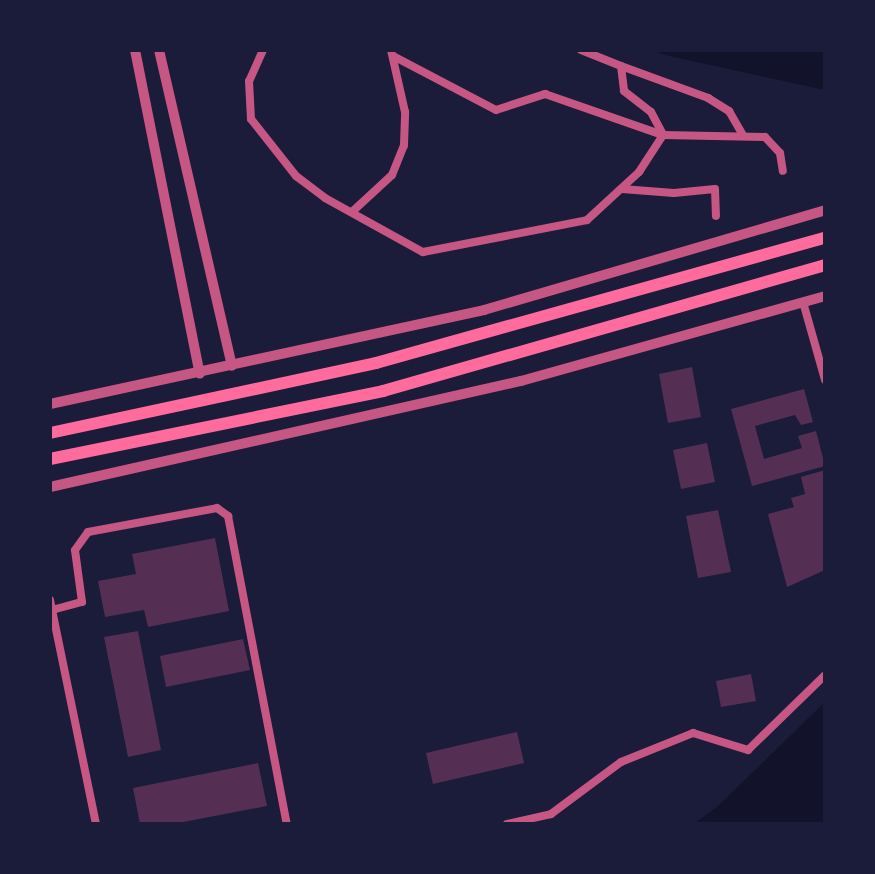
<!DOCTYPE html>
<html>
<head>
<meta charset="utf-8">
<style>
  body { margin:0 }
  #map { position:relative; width:875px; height:874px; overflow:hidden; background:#1b1b3a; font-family:Lora,serif }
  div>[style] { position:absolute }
  .water>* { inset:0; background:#12122b }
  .building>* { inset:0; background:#542f53 }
  .minor>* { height:8px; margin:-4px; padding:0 4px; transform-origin:4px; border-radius:4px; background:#c65784 }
  .tertiary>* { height:10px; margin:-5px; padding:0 5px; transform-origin:5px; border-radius:5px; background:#c65784 }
  .primary>* { height:12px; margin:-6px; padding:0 6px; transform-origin:6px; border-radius:6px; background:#ff6b9d }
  span { translate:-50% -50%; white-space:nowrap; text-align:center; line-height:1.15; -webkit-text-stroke:8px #1b1b3a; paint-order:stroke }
  .frame { position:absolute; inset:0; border:52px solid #1b1b3a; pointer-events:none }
</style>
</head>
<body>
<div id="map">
  <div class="water">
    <div style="clip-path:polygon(652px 50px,825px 50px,825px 90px,665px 55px)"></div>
    <div style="clip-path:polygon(825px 702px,825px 824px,694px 824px,718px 806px)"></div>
  </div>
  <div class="building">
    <div style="clip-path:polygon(692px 367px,701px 417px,668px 423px,659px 374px)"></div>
    <div style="clip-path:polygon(804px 389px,813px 422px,801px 425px,795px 415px,755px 426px,764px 459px,802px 448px,798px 436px,816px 431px,825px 466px,752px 486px,731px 409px)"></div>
    <div style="clip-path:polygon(707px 443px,715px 482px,681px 489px,673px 450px)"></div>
    <div style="clip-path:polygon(825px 470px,825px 570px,787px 587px,768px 514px,794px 507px,791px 498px,805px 494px,801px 477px)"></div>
    <div style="clip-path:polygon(718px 510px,731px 572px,698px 578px,686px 516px)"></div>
    <div style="clip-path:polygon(215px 538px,229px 611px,148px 627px,144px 610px,105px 617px,98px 581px,136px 574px,132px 554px)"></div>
    <div style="clip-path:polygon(138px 631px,161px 750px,128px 757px,104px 637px)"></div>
    <div style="clip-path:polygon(243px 639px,250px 670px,166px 687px,160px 656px)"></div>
    <div style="clip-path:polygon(751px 674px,756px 701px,721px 707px,716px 681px)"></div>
    <div style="clip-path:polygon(517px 732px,524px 763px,433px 784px,426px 753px)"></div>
    <div style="clip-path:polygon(258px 763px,267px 806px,173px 824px,140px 824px,133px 788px)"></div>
  </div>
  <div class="minor">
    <div style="left:263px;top:50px;width:34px;rotate:114deg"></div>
    <div style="left:249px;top:81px;width:38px;rotate:87deg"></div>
    <div style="left:251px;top:119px;width:73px;rotate:51.7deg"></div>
    <div style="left:296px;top:176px;width:36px;rotate:37deg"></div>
    <div style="left:325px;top:198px;width:112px;rotate:28.9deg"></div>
    <div style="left:423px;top:252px;width:167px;rotate:-11deg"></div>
    <div style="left:587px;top:220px;width:71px;rotate:-42.7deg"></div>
    <div style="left:639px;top:172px;width:44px;rotate:-57deg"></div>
    <div style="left:663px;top:135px;width:102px;rotate:1.1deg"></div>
    <div style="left:765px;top:137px;width:22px;rotate:47deg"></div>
    <div style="left:780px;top:153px;width:18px;rotate:81deg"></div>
    <div style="left:581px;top:50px;width:43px;rotate:21.8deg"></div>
    <div style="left:621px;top:66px;width:25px;rotate:83deg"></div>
    <div style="left:624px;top:91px;width:34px;rotate:38deg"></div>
    <div style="left:651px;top:112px;width:26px;rotate:62deg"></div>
    <div style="left:395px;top:57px;width:114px;rotate:27.7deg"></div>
    <div style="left:496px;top:110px;width:52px;rotate:-18.1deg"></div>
    <div style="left:545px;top:94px;width:125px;rotate:19.2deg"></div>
    <div style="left:621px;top:66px;width:93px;rotate:20.2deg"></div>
    <div style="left:708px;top:98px;width:25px;rotate:32deg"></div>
    <div style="left:729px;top:111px;width:28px;rotate:60deg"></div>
    <div style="left:622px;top:189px;width:52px;rotate:4.4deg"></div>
    <div style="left:674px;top:193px;width:41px;rotate:-5.6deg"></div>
    <div style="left:715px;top:189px;width:27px;rotate:88deg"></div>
    <div style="left:353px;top:211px;width:53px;rotate:-42.7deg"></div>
    <div style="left:392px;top:175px;width:32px;rotate:-68deg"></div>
    <div style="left:404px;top:145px;width:33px;rotate:-88deg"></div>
    <div style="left:405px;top:112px;width:64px;rotate:-102.7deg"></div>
    <div style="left:803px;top:302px;width:81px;rotate:74.2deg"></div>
    <div style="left:50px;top:600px;width:229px;rotate:78.4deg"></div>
    <div style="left:52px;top:610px;width:31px;rotate:-15deg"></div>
    <div style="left:82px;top:602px;width:52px;rotate:-97.7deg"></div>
    <div style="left:75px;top:550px;width:22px;rotate:-54deg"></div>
    <div style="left:88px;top:532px;width:131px;rotate:-10.5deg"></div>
    <div style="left:217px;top:508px;width:14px;rotate:36deg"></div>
    <div style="left:228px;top:516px;width:314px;rotate:79.2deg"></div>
    <div style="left:507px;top:824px;width:45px;rotate:-12.8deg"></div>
    <div style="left:551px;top:814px;width:87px;rotate:-36.6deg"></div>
    <div style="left:621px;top:762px;width:78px;rotate:-21.9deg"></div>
    <div style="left:693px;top:733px;width:58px;rotate:17.2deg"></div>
    <div style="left:748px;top:750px;width:107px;rotate:-44.2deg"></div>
  </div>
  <div class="tertiary">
    <div style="left:135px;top:50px;width:330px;rotate:78.7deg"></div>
    <div style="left:159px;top:50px;width:324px;rotate:77deg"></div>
    <div style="left:50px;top:404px;width:444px;rotate:-12.2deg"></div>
    <div style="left:484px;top:310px;width:355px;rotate:-16.3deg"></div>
    <div style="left:50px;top:487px;width:483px;rotate:-12.7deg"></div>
    <div style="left:521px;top:381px;width:316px;rotate:-15.6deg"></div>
  </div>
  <div class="primary">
    <div style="left:50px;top:433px;width:333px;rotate:-12.1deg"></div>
    <div style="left:376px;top:363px;width:466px;rotate:-15.6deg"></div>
    <div style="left:50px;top:459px;width:340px;rotate:-11.5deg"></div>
    <div style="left:383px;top:391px;width:460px;rotate:-15.9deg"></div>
  </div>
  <div class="frame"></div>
</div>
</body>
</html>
